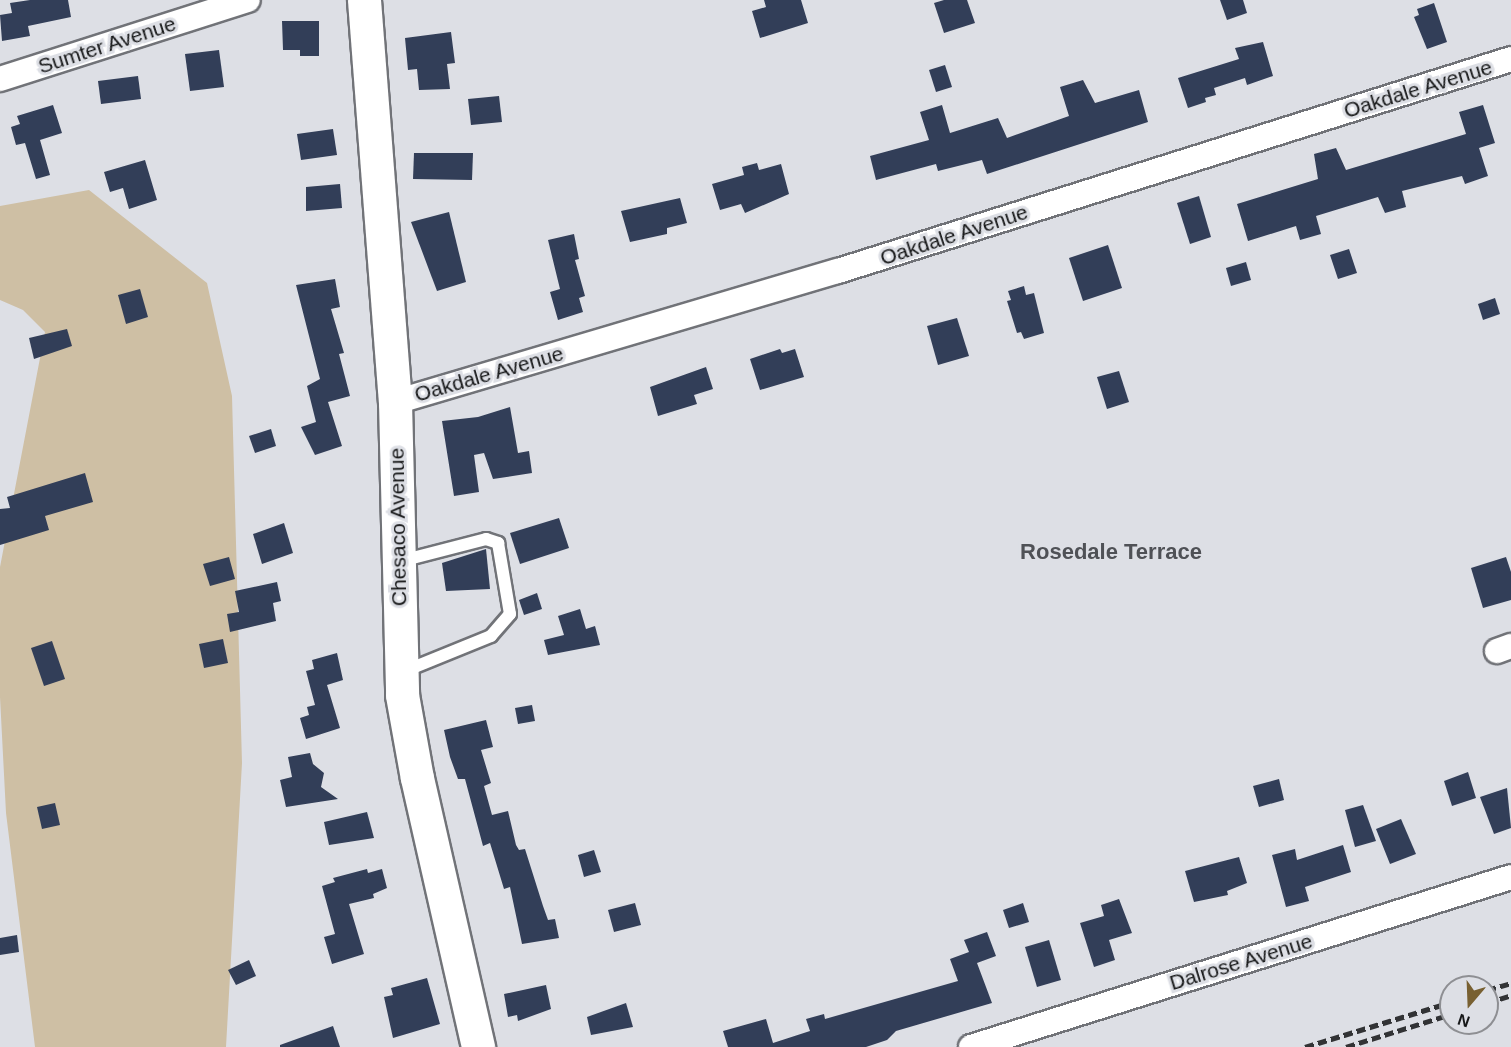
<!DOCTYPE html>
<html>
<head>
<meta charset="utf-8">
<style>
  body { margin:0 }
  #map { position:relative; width:1511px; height:1047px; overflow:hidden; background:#dddfe5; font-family:Helvetica,sans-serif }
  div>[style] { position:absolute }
  .green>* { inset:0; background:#cebfa4 }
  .building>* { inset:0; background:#323e58 }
  .roads { filter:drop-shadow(2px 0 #717378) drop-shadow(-2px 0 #717378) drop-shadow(0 2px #717378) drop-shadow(0 -2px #717378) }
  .lane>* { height:12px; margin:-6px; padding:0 6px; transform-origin:6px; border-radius:6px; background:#fff }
  .street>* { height:24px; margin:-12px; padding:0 12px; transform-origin:12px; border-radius:12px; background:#fff }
  .secondary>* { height:33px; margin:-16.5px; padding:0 16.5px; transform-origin:16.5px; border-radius:16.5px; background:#fff }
  .rail>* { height:4.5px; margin-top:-2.25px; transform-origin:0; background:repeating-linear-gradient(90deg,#323335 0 9px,transparent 0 13.5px) }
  span { translate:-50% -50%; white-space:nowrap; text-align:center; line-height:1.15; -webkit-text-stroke:6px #dddfe5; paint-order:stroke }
  .street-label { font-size:21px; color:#171819 }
  .neighbourhood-label { font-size:22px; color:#4f5156; font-weight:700 }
  .north { position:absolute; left:1439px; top:975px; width:60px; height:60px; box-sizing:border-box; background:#dddfe5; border:2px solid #8e8f93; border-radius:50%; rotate:199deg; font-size:16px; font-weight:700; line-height:24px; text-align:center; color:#171819 }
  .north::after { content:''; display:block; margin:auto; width:21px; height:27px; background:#786031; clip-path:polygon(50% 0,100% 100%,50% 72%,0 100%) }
</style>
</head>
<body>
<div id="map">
  <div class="green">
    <div style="clip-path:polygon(89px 190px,207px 283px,232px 396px,242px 763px,226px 1047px,35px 1047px,6px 813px,0 697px,0 567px,45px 332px,23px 310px,0 300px,0 206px)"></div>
  </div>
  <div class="building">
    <div style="clip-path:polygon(30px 0,68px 0,71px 17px,28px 26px,30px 36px,2px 41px,0 15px,12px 13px,10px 3px)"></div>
    <div style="clip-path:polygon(764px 0,801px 0,808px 23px,760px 38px,752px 11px,766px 7px)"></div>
    <div style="clip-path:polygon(944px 0,967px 0,975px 23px,944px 33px,934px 3px)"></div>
    <div style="clip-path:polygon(1220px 0,1243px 0,1247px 13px,1227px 20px)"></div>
    <div style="clip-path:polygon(1434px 3px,1447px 42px,1427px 49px,1414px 17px,1419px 15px,1417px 9px)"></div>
    <div style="clip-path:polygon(282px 21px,319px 21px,319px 56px,300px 56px,300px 50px,283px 50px)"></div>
    <div style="clip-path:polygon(451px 32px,455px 63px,447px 64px,450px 89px,419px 90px,417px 69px,408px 70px,405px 38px)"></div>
    <div style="clip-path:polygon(1263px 42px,1273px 76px,1247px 85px,1245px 78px,1214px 88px,1216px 95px,1205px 98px,1206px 102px,1188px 108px,1178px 78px,1239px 59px,1235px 48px)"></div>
    <div style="clip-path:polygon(219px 50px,224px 87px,190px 91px,185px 54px)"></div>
    <div style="clip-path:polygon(945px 65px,952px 87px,936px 92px,929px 70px)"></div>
    <div style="clip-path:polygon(138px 76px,141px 99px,101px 104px,98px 81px)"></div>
    <div style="clip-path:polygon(1083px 80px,1095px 103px,1139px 90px,1148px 122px,987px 174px,982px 160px,938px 171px,936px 164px,876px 180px,870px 156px,929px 140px,920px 112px,942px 105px,950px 133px,998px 118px,1007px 138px,1069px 116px,1060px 87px)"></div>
    <div style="clip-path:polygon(499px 96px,502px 122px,471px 125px,468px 99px)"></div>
    <div style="clip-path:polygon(53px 105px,62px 133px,40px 140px,50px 175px,36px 179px,25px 143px,16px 145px,11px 127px,20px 124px,17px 116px)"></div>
    <div style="clip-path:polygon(1483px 105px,1495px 143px,1479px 148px,1488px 176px,1465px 184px,1462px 176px,1402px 191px,1406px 207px,1385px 213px,1378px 197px,1316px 216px,1321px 234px,1300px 240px,1296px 226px,1248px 241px,1237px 204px,1318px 179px,1314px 154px,1336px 148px,1346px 170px,1466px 134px,1459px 112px)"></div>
    <div style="clip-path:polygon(333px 129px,337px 155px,301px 160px,297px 134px)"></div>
    <div style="clip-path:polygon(414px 153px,473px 153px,472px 180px,413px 179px)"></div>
    <div style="clip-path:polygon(145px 160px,157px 200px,129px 209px,123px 188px,110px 192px,104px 172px)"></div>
    <div style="clip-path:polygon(757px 163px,759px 170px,781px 164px,789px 194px,745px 213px,741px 204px,720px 210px,712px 184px,744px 175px,742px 167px)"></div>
    <div style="clip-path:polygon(340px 184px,342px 208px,306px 211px,306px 187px)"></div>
    <div style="clip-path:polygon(1199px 196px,1211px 237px,1190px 244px,1177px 203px)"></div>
    <div style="clip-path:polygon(680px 198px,687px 223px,667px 228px,667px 234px,630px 242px,621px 211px)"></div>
    <div style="clip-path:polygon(449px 212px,466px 282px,437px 291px,411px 222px)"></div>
    <div style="clip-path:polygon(574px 234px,579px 259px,575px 260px,585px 296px,579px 298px,583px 312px,558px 320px,550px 292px,560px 289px,548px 240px)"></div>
    <div style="clip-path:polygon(1108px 245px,1122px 288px,1083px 301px,1069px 258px)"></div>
    <div style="clip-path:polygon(1349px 249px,1357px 273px,1338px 279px,1330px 255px)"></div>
    <div style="clip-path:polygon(1246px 262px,1251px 280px,1231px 286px,1226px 268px)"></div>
    <div style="clip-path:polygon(335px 279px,340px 307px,331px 309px,344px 353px,339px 354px,350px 396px,328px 402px,342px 446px,315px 455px,301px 427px,316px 422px,307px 386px,320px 379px,296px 285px)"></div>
    <div style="clip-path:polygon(1024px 286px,1026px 295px,1034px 293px,1044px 333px,1024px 339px,1021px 332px,1017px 333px,1007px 301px,1011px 300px,1008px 291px)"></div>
    <div style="clip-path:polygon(140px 289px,148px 317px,126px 324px,118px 295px)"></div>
    <div style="clip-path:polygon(1495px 298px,1500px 314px,1483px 320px,1478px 304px)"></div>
    <div style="clip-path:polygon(957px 318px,969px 356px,938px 365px,927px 326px)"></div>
    <div style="clip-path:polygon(67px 329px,72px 346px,34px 359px,29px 338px)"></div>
    <div style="clip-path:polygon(780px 349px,782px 353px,795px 349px,804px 377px,760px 390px,750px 359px)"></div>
    <div style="clip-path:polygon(706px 367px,713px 389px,694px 395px,697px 404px,658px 416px,650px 387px)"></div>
    <div style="clip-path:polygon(1119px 371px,1129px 402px,1107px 409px,1097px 377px)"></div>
    <div style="clip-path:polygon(510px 407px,518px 453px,529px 451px,532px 473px,493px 479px,484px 453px,474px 455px,479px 492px,454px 496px,442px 421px,478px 417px)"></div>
    <div style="clip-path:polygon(271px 429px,276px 446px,255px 453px,249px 436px)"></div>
    <div style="clip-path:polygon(85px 473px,93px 502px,45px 516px,49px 530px,0 545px,0 509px,10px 508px,7px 497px)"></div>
    <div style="clip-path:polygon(559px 518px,569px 548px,520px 564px,510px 533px)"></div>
    <div style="clip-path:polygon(284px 523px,293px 553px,262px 564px,253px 534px)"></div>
    <div style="clip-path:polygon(486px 549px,490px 589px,446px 591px,442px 563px)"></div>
    <div style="clip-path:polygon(229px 557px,235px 579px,210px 586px,203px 564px)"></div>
    <div style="clip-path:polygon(1506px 557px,1511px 572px,1511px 600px,1483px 608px,1471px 568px)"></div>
    <div style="clip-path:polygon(277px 582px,281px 601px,273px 603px,276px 621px,230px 632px,227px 614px,239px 612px,235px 591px)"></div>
    <div style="clip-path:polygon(537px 593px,542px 609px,524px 615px,519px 600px)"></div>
    <div style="clip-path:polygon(580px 609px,586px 629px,595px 626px,600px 645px,548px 655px,544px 640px,564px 635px,558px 616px)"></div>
    <div style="clip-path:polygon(223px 639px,228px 663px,204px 668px,199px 644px)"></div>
    <div style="clip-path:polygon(52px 641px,65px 679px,44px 686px,31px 648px)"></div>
    <div style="clip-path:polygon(337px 653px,343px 680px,327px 685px,340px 728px,306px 739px,300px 718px,309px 715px,307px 707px,315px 705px,306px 671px,314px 669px,312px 660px)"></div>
    <div style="clip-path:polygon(532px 705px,535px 721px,518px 724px,515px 708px)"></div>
    <div style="clip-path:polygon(486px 720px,493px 747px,481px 750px,491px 783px,484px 786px,492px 815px,508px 811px,516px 845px,519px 850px,525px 849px,543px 906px,548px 920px,555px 919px,559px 938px,522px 944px,510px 887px,504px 889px,490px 843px,483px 846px,465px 779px,458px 779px,450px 757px,444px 730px)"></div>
    <div style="clip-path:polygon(310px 753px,313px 764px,324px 773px,321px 787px,338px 799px,286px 807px,280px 780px,292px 777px,288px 757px)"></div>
    <div style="clip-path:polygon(1468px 772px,1476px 798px,1452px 806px,1444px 781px)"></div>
    <div style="clip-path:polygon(1279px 779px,1284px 800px,1259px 807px,1253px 786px)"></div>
    <div style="clip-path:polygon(1507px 788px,1511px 828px,1494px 834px,1480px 797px)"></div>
    <div style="clip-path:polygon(55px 803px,60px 825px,42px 829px,37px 807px)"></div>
    <div style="clip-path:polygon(1363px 805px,1376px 841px,1355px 847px,1345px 810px)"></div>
    <div style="clip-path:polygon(367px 812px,374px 838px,329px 845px,324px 822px)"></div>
    <div style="clip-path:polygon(1401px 819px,1416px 854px,1390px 864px,1376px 829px)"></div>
    <div style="clip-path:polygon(1343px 845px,1351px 872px,1305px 887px,1309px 901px,1286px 907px,1272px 855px,1295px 849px,1297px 860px)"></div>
    <div style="clip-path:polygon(594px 850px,601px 872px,584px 877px,578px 855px)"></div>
    <div style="clip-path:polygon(1239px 857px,1247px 883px,1227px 891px,1228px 895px,1194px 902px,1185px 871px)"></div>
    <div style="clip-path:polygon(367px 869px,368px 873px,382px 869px,387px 888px,373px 894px,374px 898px,349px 904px,364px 954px,332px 964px,324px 937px,335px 934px,322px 886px,335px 882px,333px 878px)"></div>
    <div style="clip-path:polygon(1119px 899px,1132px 933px,1109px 940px,1115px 960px,1094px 967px,1080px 923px,1104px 916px,1101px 905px)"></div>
    <div style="clip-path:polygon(635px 903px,641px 925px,614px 932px,608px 910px)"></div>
    <div style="clip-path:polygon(1023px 903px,1029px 922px,1009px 928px,1003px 910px)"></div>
    <div style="clip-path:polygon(987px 932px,996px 956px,977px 963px,992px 1003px,896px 1031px,887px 1040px,866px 1047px,728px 1047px,723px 1031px,766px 1019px,773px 1043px,810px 1031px,806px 1019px,824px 1014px,825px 1019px,958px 981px,950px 959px,969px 952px,964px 940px)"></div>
    <div style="clip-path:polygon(17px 935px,19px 952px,0 955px,0 938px)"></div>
    <div style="clip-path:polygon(1049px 940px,1061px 980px,1037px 987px,1025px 947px)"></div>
    <div style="clip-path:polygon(249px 960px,256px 976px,236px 985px,228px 970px)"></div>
    <div style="clip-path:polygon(427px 978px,440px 1024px,393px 1038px,384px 997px,393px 995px,391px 988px)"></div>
    <div style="clip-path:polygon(546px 985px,551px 1009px,518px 1021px,517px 1015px,508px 1017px,504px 994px)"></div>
    <div style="clip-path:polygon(626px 1003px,633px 1027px,591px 1035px,587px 1017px)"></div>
    <div style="clip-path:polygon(333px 1026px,340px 1047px,280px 1047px,280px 1045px)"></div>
  </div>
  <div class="roads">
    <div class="lane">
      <div style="left:401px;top:561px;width:88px;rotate:-14.5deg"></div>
      <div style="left:486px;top:539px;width:13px;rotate:18deg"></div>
      <div style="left:498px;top:543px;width:72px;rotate:80.4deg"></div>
      <div style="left:510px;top:614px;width:29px;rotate:131deg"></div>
      <div style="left:491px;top:636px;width:93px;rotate:157.9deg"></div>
    </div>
    <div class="street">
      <div style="left:0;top:79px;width:260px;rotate:-17.7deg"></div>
      <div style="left:395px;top:402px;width:462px;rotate:-16.5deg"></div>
      <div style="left:838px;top:271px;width:706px;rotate:-17.48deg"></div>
      <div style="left:1497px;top:651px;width:15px;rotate:-20deg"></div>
      <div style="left:971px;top:1047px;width:566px;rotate:-17.47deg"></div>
    </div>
    <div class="secondary">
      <div style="left:364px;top:0;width:403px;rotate:85.6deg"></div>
      <div style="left:395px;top:402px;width:293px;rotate:88.6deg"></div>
      <div style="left:402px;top:695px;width:84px;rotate:79.8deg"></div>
      <div style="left:417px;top:778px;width:276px;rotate:77.2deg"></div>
    </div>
  </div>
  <div class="rail">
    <div style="left:1487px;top:990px;width:25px;rotate:-16deg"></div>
    <div style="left:1487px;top:1003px;width:25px;rotate:-18deg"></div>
    <div style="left:1305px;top:1047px;width:153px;rotate:-17.1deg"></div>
    <div style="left:1346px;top:1047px;width:110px;rotate:-17.4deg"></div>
  </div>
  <div class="street-label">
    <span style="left:107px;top:45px;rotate:-18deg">Sumter Avenue</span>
    <span style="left:1418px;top:89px;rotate:-17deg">Oakdale Avenue</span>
    <span style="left:954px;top:235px;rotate:-18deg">Oakdale Avenue</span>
    <span style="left:489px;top:374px;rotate:-16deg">Oakdale Avenue</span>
    <span style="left:398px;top:527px;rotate:-91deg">Chesaco Avenue</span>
    <span style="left:1241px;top:962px;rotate:-17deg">Dalrose Avenue</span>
  </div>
  <div class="neighbourhood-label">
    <span style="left:1111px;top:552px">Rosedale Terrace</span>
  </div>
  <div class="north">N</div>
</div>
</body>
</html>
